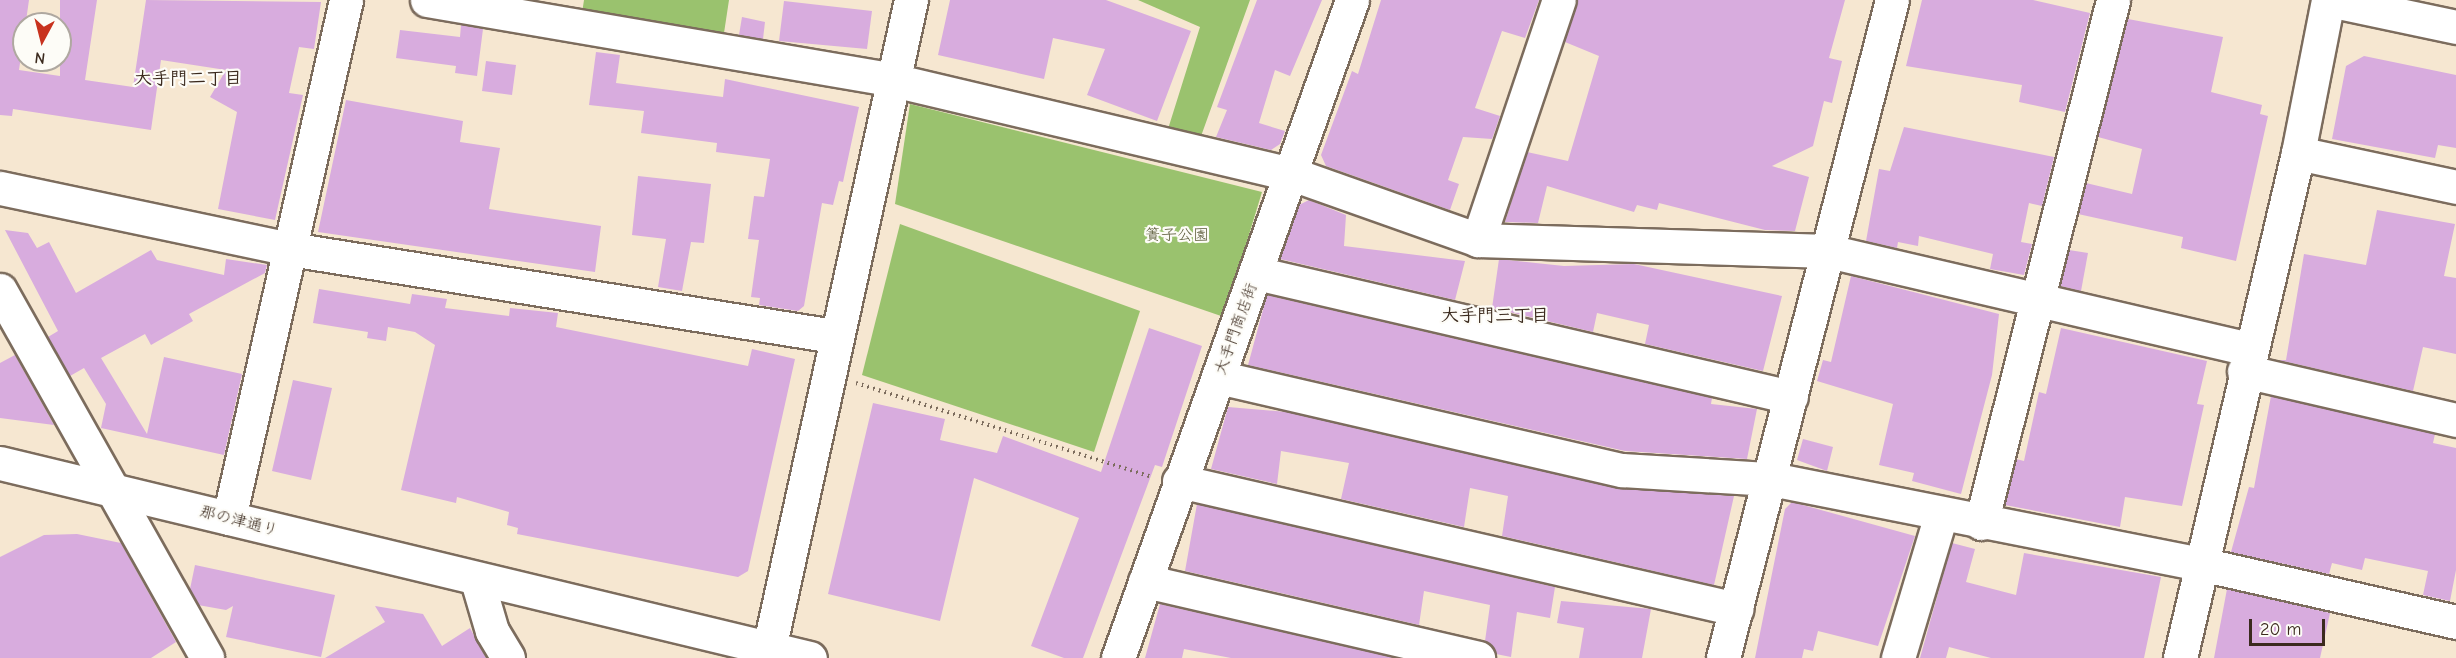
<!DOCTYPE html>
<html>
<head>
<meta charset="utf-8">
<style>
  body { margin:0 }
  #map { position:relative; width:2456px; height:658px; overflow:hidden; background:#f6e7d1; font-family:"Comic Neue","Klee One",sans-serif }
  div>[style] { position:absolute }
  .green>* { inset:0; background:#9ac26e }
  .building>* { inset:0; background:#d8acde }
  .path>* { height:4px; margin-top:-2px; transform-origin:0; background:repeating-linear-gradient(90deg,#7c6c5d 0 1.5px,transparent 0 6px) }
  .roads { filter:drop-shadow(2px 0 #7c6c5d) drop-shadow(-2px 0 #7c6c5d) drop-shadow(0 2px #7c6c5d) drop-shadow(0 -2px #7c6c5d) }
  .minor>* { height:33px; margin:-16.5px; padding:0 16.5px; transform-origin:16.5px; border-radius:16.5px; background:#fff }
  span { translate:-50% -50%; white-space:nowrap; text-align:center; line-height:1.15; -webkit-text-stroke:4.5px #fdfcf7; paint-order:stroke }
  .park-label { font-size:16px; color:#585836 }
  .street-label { font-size:16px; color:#3b2a1e }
  .neighbourhood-label { font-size:18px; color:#3b2a1e; font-weight:700 }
  .north { position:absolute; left:12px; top:12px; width:60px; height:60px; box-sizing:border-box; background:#fdfcf7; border:2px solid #afa8a0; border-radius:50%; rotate:187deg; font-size:16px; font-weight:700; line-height:24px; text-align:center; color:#3b2a1e }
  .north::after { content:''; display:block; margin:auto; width:21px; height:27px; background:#c8321e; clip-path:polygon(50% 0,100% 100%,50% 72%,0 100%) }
  .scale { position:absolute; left:2249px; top:619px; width:76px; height:27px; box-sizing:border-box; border:3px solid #3b2a1e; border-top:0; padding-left:8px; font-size:18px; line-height:21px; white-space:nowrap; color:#3b2a1e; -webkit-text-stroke:4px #fdfcf7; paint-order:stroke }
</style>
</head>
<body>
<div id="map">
  <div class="green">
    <div style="clip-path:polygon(584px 0,729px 0,724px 33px,582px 13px)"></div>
    <div style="clip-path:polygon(1138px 0,1250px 0,1200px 139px,1168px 129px,1200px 27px)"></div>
    <div style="clip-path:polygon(910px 104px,1262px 192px,1224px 317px,895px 204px)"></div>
    <div style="clip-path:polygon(900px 224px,1140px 311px,1094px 452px,862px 375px)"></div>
  </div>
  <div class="building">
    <div style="clip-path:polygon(0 0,29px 0,19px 70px,60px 76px,60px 0,97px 0,85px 80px,133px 87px,146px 0,321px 2px,314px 49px,299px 47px,289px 93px,303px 95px,275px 220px,218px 209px,237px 112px,210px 97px,226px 70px,161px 60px,151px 130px,13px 109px,12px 116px,0 115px)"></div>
    <div style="clip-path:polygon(950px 0,1106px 0,1191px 31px,1157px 121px,1087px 95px,1105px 49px,1053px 38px,1044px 79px,938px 55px)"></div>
    <div style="clip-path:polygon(1257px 0,1322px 0,1290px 76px,1275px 70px,1259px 123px,1285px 131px,1280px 144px,1271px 150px,1216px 137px,1227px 110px,1217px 107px)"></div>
    <div style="clip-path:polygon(1381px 0,1539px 0,1525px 38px,1502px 31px,1475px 108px,1500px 116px,1492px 139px,1463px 137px,1448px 180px,1459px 184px,1450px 210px,1326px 166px,1321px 155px,1352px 71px,1358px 74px)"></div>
    <div style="clip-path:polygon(1577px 0,1845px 0,1829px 58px,1842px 61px,1832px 103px,1824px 101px,1813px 146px,1772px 166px,1809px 177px,1795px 231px,1765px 230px,1659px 203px,1657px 210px,1637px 205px,1634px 212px,1547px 186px,1538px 223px,1505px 222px,1527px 152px,1568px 161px,1599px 56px,1565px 42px)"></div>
    <div style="clip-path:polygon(1922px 0,2033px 0,2090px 13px,2065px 112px,2019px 102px,2022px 85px,1906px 66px)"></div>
    <div style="clip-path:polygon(784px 1px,872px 11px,867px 49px,779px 41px)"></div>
    <div style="clip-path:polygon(742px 17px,765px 22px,763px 39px,739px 35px)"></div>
    <div style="clip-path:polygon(2128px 19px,2223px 37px,2211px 92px,2262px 105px,2260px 114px,2268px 116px,2236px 261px,2181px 248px,2183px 237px,2078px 214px,2086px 183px,2132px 194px,2142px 149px,2098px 137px)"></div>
    <div style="clip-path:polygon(461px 25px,483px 29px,477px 76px,455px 73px,456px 66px,396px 58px,400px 30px,460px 37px)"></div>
    <div style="clip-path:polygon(596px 52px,620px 55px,616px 83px,723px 97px,725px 79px,859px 107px,843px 182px,839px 181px,833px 205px,822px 203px,804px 306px,798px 311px,759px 305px,760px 298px,751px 297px,759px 240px,748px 239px,754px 196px,764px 197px,770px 159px,716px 152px,717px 143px,641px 133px,644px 111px,589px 105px)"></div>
    <div style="clip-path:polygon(2364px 56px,2456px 75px,2456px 148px,2438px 145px,2435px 158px,2332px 139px,2346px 66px)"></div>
    <div style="clip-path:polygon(486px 61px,516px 65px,512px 95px,482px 91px)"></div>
    <div style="clip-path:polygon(346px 100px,463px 121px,460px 142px,500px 148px,489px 209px,601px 226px,595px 272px,318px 232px)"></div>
    <div style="clip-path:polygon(1904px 127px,2054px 157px,2042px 206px,2029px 203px,2021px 242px,2032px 244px,2024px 275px,1990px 269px,1993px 254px,1919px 236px,1918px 246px,1898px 242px,1897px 248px,1866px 241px,1879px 169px,1890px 171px)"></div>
    <div style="clip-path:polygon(638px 176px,711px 184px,704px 243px,691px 242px,682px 291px,658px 287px,666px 239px,632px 235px)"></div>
    <div style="clip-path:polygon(1309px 200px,1346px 215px,1344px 246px,1465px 261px,1455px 300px,1280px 259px,1299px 205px)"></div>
    <div style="clip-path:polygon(2377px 210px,2455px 224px,2444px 276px,2456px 278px,2456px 354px,2423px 347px,2413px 391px,2278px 360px,2286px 360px,2304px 254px,2366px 265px)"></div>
    <div style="clip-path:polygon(5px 230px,28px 233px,37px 248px,49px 242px,76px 293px,151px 250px,157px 260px,224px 275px,226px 259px,267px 265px,265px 273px,189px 314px,193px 321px,151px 345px,145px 334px,101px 358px,147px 434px,164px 357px,242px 374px,224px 455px,101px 428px,106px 404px,84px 368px,70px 376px,48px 337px,58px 331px)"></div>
    <div style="clip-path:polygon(2069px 250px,2088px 253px,2081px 291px,2060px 286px)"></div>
    <div style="clip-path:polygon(1499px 259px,1564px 266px,1634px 264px,1782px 296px,1763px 371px,1645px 344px,1649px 325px,1597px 313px,1593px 332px,1492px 308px)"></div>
    <div style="clip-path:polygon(1851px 276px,1999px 314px,1992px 375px,1961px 494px,1912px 481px,1914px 473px,1879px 465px,1893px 404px,1817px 381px,1823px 360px,1831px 362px)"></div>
    <div style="clip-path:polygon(319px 289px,410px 304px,412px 294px,447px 299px,445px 308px,509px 316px,510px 308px,558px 313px,556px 327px,748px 366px,752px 349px,795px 359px,748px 571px,738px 577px,517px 534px,518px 528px,507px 525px,509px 512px,457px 497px,456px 503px,401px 490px,435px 345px,415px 332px,388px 327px,386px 341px,367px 338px,368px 332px,313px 323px)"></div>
    <div style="clip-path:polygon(1267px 295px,1712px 398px,1711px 404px,1757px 409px,1747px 459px,1625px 451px,1248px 365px)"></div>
    <div style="clip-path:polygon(1149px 328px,1202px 346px,1162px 467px,1155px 465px,1083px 658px,1064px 658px,1031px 646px,1079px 518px,974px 478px,940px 621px,828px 594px,873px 403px,945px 419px,940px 440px,997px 453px,1003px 436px,1101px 472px)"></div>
    <div style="clip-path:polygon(2061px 328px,2207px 361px,2197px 404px,2204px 405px,2182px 506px,2125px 497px,2120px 527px,2005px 505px,2016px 459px,2024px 461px,2039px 392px,2046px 394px)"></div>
    <div style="clip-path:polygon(15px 355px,54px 425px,0 418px,0 363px)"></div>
    <div style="clip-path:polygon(293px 380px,332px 388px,311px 480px,272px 471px)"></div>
    <div style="clip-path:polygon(2271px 396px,2435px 434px,2433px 443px,2456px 448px,2456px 570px,2450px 601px,2423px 595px,2428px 571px,2365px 558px,2362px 570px,2332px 563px,2329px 574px,2231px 552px,2249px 487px,2254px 488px)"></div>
    <div style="clip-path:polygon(1228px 407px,1287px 412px,1618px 488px,1734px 496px,1714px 585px,1502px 536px,1508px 496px,1470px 488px,1464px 527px,1341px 499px,1349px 463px,1281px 451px,1277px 484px,1211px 469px)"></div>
    <div style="clip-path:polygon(1803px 439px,1833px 447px,1827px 471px,1797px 460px)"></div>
    <div style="clip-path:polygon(1792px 502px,1915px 536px,1878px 646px,1818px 631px,1813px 651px,1804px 649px,1802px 658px,1755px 658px,1785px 509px)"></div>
    <div style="clip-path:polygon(1197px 504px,1555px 587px,1550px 618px,1517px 612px,1511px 657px,1496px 654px,1485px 641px,1490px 605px,1424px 591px,1419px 625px,1185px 571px)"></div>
    <div style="clip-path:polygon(77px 534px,121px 543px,176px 642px,151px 658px,0 658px,0 557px,44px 535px)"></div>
    <div style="clip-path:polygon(1952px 543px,1975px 549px,1966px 582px,2016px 595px,2024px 553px,2161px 577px,2144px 658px,1991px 658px,1949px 647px,1946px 658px,1920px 658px)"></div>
    <div style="clip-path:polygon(195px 565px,335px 595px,321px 657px,226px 637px,233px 606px,226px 610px,198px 605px,190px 589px)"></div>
    <div style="clip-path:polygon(2227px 589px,2330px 613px,2320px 658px,2214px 658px)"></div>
    <div style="clip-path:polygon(1561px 601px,1651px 609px,1642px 658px,1579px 658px,1584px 628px,1557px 623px)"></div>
    <div style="clip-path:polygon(1160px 604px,1395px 658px,1231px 658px,1184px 649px,1182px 658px,1145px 658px)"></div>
    <div style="clip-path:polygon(375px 606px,423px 614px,442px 646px,470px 628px,486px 658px,325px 658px,385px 622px)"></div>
  </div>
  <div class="path">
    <div style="left:856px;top:383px;width:311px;rotate:17.6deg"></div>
  </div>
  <div class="roads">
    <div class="minor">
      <div style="left:427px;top:0;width:473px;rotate:9.7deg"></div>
      <div style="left:893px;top:80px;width:410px;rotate:13.3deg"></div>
      <div style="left:1292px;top:174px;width:197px;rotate:19.5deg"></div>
      <div style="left:1478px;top:240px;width:350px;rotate:1.8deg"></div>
      <div style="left:1828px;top:251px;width:433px;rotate:13.1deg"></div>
      <div style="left:2329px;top:0;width:130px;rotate:12deg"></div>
      <div style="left:2298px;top:153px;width:162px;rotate:12.1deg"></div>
      <div style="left:0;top:188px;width:296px;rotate:11.9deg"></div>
      <div style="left:290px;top:249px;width:551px;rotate:9.09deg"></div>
      <div style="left:1478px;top:240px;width:253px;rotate:-71.4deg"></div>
      <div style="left:1256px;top:273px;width:549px;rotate:13.05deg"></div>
      <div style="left:0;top:290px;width:422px;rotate:60.6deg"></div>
      <div style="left:2244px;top:371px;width:218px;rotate:13deg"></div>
      <div style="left:1218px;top:377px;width:415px;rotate:13deg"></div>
      <div style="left:1622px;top:470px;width:149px;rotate:3.5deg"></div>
      <div style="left:1771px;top:479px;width:438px;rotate:11.2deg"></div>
      <div style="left:2201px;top:564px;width:262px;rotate:12.8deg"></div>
      <div style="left:0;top:463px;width:833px;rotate:13.54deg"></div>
      <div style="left:1179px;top:481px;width:572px;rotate:12.94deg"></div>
      <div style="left:229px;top:518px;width:531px;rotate:-77.27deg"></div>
      <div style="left:1981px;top:523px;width:539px;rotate:-75.83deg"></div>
      <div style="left:477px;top:580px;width:53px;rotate:73.6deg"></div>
      <div style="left:492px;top:631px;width:31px;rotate:59deg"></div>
      <div style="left:1145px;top:581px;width:342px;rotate:13deg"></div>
      <div style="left:767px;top:658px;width:674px;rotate:-77.66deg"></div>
      <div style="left:1118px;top:658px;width:698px;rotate:-70.42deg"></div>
      <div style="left:1723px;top:658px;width:679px;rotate:-75.6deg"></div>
      <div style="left:1898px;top:658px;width:149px;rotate:-73.3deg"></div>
      <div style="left:2180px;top:658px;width:519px;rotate:-76.85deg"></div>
      <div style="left:2298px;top:153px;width:156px;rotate:-78.9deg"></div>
    </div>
  </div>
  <div class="park-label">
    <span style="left:1177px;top:235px">簀子公園</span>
  </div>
  <div class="street-label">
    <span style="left:1236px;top:329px;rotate:-70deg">大手門商店街</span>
    <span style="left:239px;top:521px;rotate:14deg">那の津通り</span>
  </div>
  <div class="neighbourhood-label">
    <span style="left:188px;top:79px">大手門二丁目</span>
    <span style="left:1495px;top:316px">大手門三丁目</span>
  </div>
  <div class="north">N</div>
  <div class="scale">20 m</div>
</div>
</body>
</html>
